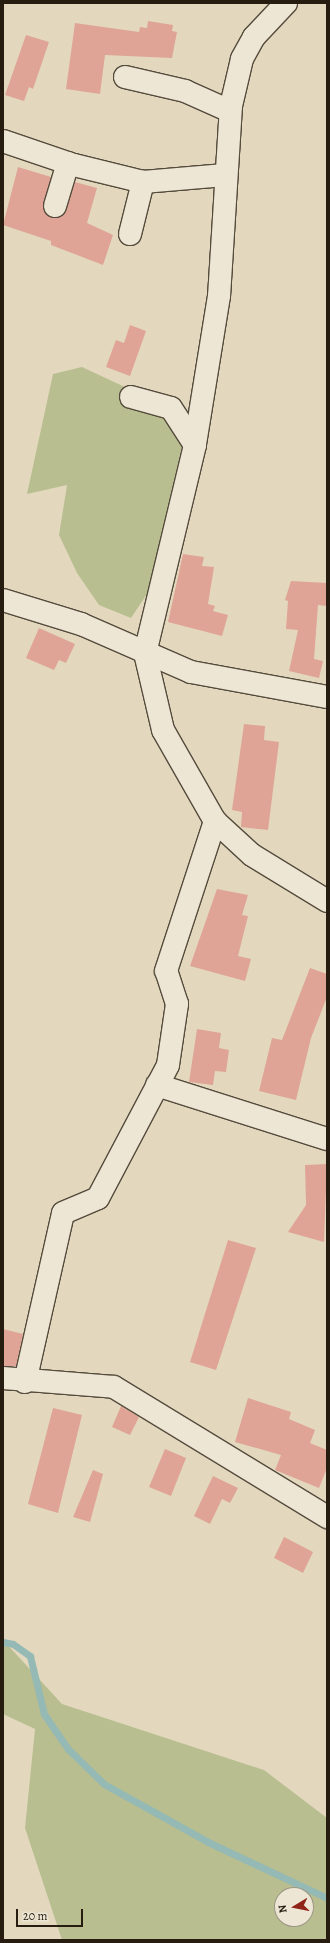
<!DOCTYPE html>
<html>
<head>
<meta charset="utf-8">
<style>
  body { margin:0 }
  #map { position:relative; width:330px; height:1943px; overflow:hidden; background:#e3d8be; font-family:Alegreya,serif }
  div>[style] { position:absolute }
  .green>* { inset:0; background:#b8be8f }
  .stream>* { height:7px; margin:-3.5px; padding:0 3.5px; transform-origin:3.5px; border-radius:3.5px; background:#95b9b4 }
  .building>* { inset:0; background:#dfa495 }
  .roads { filter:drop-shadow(1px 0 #554b3c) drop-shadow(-1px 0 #554b3c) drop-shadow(0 1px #554b3c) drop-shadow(0 -1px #554b3c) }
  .minor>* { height:22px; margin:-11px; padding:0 11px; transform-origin:11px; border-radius:11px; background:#ede6d5 }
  span { translate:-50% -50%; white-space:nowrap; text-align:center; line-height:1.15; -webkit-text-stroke:3px #ede6d5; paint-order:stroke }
  .frame { position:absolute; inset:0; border:4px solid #261c10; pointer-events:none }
  .north { position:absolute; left:274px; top:1887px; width:40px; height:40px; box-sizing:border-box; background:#ede6d5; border:1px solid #9d9586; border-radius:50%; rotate:260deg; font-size:11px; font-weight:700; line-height:16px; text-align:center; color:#261c10 }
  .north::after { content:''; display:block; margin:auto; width:14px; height:18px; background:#8f2418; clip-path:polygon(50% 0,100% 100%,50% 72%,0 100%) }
  .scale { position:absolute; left:16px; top:1909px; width:67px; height:18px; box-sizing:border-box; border:2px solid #261c10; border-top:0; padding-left:5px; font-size:12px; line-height:14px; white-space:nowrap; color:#261c10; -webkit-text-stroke:3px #ede6d5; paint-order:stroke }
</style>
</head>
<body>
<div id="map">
  <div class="green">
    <div style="clip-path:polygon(82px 367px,189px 417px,147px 594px,131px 618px,99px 605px,77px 573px,59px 535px,67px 485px,27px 494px,53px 374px)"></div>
    <div style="clip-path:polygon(evenodd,3px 1640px,62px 1704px,264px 1770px,327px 1818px,327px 1940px,62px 1940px,25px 1828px,35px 1729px,3px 1714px,3px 1640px,282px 1895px,306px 1895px,306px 1919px,282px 1919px,282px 1895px)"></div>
  </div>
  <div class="stream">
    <div style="left:3px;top:1642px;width:10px;rotate:11deg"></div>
    <div style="left:13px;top:1644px;width:21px;rotate:35deg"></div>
    <div style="left:30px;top:1656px;width:60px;rotate:76.4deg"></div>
    <div style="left:44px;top:1714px;width:42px;rotate:55.6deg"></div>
    <div style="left:68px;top:1749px;width:50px;rotate:44.2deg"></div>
    <div style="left:104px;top:1784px;width:119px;rotate:29.1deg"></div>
    <div style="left:208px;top:1842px;width:132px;rotate:25.2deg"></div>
  </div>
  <div class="building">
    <div style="clip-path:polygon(148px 21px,173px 25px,172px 31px,177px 32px,172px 58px,105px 55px,100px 94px,66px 89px,75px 23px,139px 32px,140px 27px,147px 28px)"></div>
    <div style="clip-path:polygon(26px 35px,49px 42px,33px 89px,29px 87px,24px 101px,5px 95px)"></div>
    <div style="clip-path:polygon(18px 167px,51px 177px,43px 208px,52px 218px,64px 215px,75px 182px,97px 188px,87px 223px,113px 235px,103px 265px,51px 245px,51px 241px,3px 225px)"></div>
    <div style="clip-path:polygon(130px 325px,146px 331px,130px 376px,106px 367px,116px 340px,124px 343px)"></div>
    <div style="clip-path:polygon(183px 554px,204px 557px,202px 566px,214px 567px,208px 604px,215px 606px,213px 611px,228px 615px,222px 636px,168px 622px)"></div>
    <div style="clip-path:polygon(291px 581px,327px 583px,327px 606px,318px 605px,314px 659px,323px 661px,319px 678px,289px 671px,298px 630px,286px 629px,288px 601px,285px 600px)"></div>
    <div style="clip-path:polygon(39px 628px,75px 644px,66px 663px,59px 660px,54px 670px,26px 658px)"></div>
    <div style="clip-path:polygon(244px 724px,265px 726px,264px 740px,279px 742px,268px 830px,241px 827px,242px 812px,232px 810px)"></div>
    <div style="clip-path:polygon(217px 889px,248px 895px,242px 915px,248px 916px,238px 956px,251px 959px,245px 981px,190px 966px)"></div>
    <div style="clip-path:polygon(310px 968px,327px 974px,327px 997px,311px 1038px,296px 1100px,259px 1091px,272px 1038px,282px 1040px)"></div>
    <div style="clip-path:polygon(197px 1029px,221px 1033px,219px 1048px,229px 1050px,226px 1072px,215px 1071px,213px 1085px,189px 1082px)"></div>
    <div style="clip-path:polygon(327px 1164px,324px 1242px,288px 1232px,306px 1205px,305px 1165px)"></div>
    <div style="clip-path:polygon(228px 1240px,256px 1248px,216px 1370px,190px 1362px)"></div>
    <div style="clip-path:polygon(3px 1329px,23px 1334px,16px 1366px,3px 1366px)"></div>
    <div style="clip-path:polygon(248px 1398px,291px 1412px,289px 1419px,315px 1430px,310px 1443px,327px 1450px,327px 1468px,319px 1488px,275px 1470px,281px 1455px,235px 1442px)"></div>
    <div style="clip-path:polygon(121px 1406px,139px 1417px,130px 1435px,112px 1427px)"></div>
    <div style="clip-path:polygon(53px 1408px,82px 1415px,58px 1513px,28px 1504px)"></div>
    <div style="clip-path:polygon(165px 1449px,186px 1458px,171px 1496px,149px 1487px)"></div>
    <div style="clip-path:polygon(93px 1470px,103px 1474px,90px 1522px,73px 1517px)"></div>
    <div style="clip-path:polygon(213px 1476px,238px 1488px,230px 1503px,222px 1499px,210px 1524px,194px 1516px)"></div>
    <div style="clip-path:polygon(284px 1537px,313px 1552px,303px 1573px,274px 1558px)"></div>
  </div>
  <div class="roads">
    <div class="minor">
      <div style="left:286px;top:3px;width:47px;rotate:133.3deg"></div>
      <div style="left:254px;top:37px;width:25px;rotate:119deg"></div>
      <div style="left:242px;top:59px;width:48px;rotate:103.2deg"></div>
      <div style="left:231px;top:106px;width:190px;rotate:93.6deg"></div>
      <div style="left:219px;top:296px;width:151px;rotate:99.2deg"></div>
      <div style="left:195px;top:445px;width:214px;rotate:103.5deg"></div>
      <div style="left:145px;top:653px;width:79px;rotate:76.8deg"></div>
      <div style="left:163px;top:730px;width:105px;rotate:60.3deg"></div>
      <div style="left:215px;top:821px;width:50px;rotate:42.6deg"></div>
      <div style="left:252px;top:855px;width:88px;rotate:31.5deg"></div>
      <div style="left:125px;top:77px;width:62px;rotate:13.1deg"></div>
      <div style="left:185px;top:91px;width:49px;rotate:24deg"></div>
      <div style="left:3px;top:141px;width:75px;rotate:18.7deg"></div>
      <div style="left:74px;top:165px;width:71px;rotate:13.8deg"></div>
      <div style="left:143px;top:182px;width:82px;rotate:-4.9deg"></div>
      <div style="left:55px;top:206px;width:45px;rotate:-73.2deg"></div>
      <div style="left:130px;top:234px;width:54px;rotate:-76deg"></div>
      <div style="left:131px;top:397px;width:41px;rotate:15.4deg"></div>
      <div style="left:171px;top:408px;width:44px;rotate:57deg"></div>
      <div style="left:3px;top:600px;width:82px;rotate:17.1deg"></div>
      <div style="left:81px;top:624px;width:120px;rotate:23.6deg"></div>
      <div style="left:191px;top:672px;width:138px;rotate:10.4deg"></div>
      <div style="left:157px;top:1085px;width:178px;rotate:17.6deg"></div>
      <div style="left:3px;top:1378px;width:111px;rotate:4.6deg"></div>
      <div style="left:114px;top:1387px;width:250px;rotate:31.4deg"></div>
      <div style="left:25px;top:1382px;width:173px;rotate:-77.3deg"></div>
      <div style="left:63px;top:1213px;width:38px;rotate:-23deg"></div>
      <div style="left:98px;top:1198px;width:150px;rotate:-62.2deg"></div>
      <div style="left:168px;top:1065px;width:62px;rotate:-81.6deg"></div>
      <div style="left:177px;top:1004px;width:35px;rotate:-108deg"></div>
      <div style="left:166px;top:971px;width:158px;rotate:-71.9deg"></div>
    </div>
  </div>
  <div class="frame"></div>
  <div class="north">N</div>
  <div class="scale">20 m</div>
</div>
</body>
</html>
